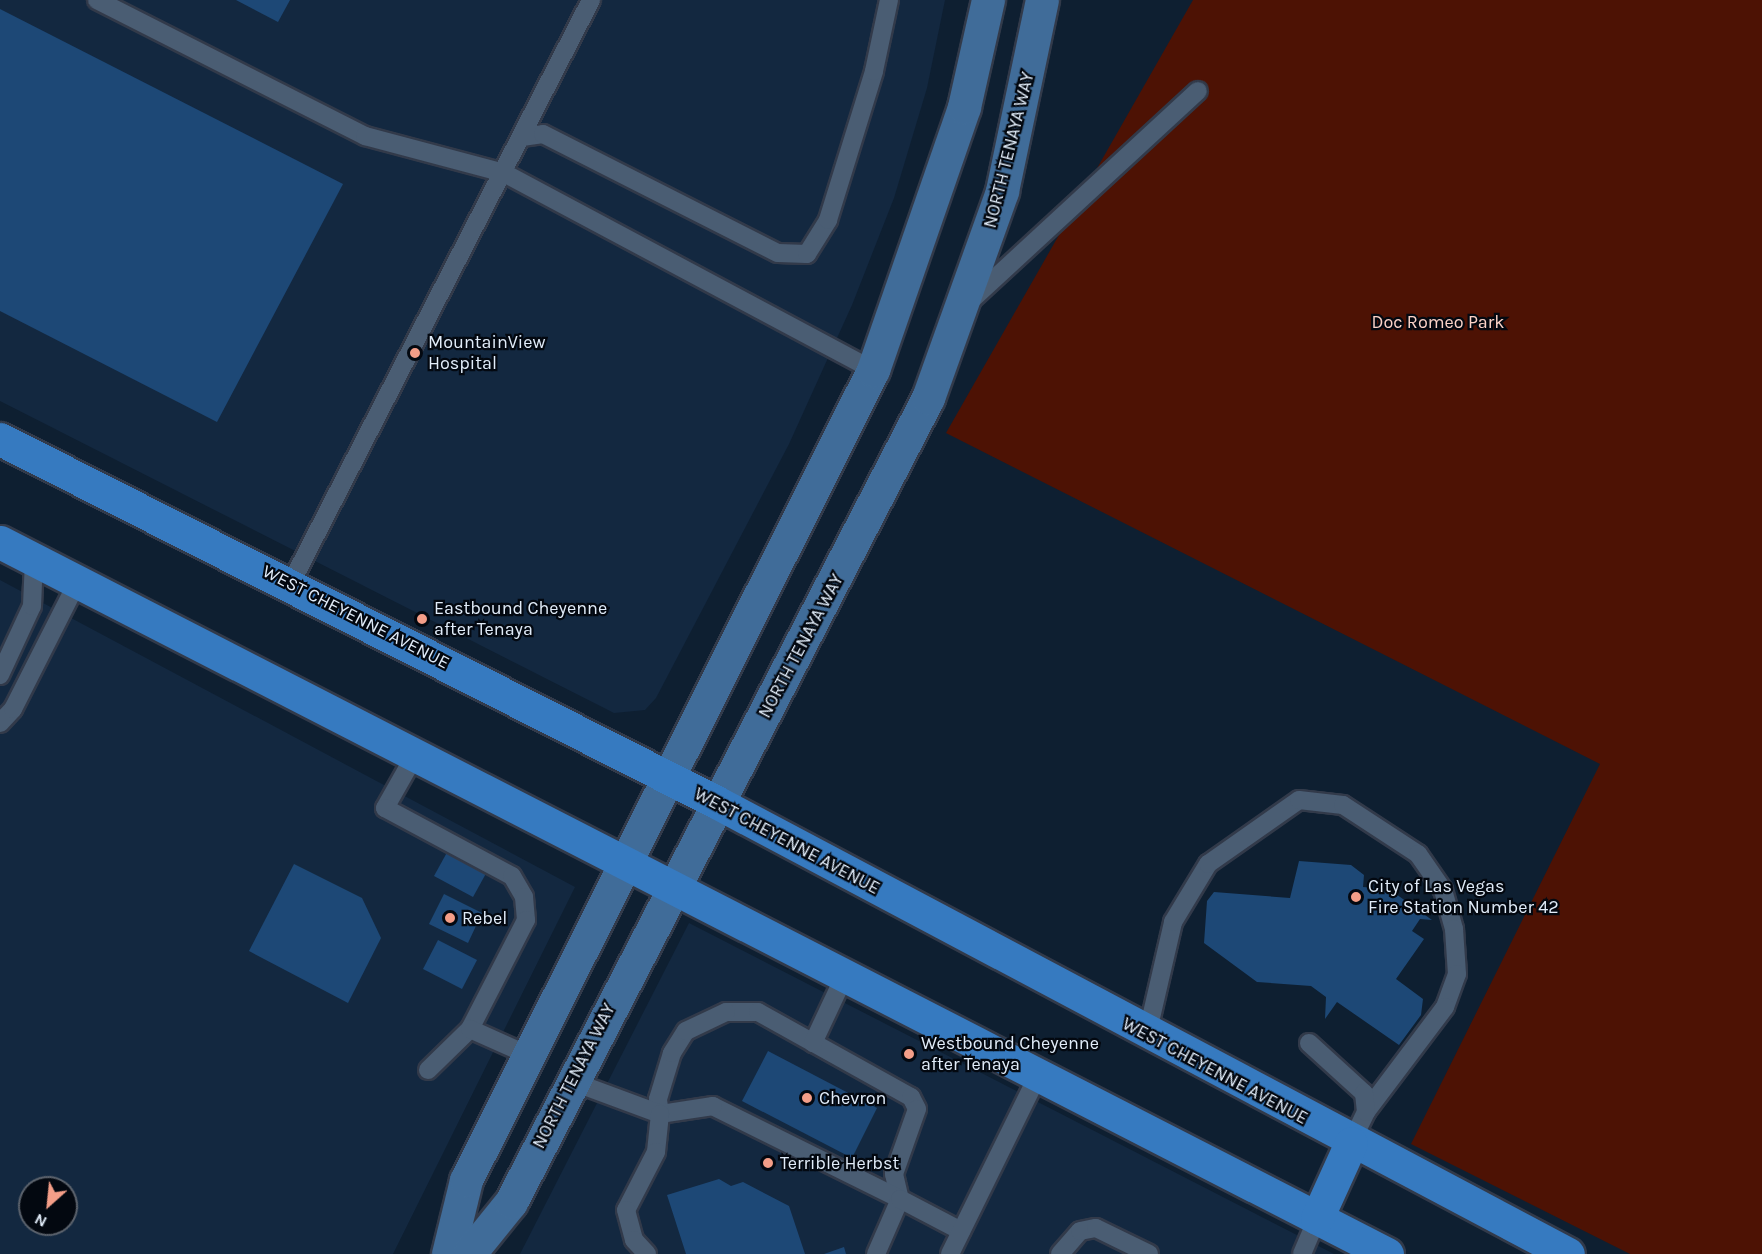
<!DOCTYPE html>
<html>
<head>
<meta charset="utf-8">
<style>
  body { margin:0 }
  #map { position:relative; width:1762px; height:1254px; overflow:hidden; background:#0e1f31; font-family:Karla,sans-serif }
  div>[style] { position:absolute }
  .built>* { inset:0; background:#132840 }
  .green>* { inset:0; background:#4d1204 }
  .building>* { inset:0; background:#1d4876 }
  .roads { filter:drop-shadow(2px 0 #323a4a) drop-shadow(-2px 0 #323a4a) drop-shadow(0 2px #323a4a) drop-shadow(0 -2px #323a4a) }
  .lane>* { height:18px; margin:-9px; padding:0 9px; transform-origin:9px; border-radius:9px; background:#4a5d73 }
  .secondary>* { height:33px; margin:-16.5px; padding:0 16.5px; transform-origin:16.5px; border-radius:16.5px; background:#406c99 }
  .primary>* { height:33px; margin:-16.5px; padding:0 16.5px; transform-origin:16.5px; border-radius:16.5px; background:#367ac0 }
  .dots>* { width:16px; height:16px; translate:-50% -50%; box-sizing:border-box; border:3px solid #030810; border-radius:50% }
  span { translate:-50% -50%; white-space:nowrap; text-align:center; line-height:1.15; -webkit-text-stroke:4.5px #030810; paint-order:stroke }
  .street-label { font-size:18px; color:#e1ecf9 }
  .park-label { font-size:18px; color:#fcd3c8 }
  .poi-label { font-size:18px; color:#e1ecf9 }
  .left { translate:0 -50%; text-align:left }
  .north { position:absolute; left:18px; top:1176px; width:60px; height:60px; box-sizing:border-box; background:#030810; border:2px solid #5c636d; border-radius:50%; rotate:207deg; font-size:16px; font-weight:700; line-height:24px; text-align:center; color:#e1ecf9 }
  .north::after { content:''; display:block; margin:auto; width:21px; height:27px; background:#f49e88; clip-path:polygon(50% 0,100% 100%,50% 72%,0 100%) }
</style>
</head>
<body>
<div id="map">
  <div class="built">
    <div style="clip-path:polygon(0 0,945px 0,927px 88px,894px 198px,852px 305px,789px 444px,656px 698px,645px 710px,614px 713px,0 401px)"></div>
    <div style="clip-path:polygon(evenodd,0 580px,575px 887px,393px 1254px,0 1254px,0 580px,30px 1188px,66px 1188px,66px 1224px,30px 1224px,30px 1188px)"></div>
    <div style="clip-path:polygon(689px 923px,1334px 1254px,520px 1254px)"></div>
  </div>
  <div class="green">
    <div style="clip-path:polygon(1193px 0,1762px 0,1762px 1254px,1630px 1254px,1411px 1144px,1600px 764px,946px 433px)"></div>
  </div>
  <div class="building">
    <div style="clip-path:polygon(236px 0,290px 0,278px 22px)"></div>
    <div style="clip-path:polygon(0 9px,343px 184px,217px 422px,0 311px)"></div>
    <div style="clip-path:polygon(450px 847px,489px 868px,473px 897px,434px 876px)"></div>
    <div style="clip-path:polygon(1299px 861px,1351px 865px,1364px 875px,1363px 887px,1389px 889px,1432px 920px,1420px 919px,1412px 931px,1424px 939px,1396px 979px,1423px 999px,1421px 1015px,1399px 1045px,1337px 1002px,1325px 1019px,1326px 997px,1311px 986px,1257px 982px,1204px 943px,1207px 901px,1214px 892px,1290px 898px)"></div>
    <div style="clip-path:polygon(294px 864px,362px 898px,381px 938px,348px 1003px,249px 951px)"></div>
    <div style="clip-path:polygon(444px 894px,482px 913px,468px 943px,429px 924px)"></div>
    <div style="clip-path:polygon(438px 940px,477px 960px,462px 989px,423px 969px)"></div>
    <div style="clip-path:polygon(768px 1051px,877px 1108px,852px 1158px,742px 1101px)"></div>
    <div style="clip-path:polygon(719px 1179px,731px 1186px,743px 1182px,789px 1206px,805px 1254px,686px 1254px,667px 1195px)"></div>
    <div style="clip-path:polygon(844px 1247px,846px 1254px,824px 1254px)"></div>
  </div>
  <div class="roads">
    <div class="lane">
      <div style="left:97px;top:0;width:301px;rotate:26.9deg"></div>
      <div style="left:365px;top:136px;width:144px;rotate:14.9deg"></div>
      <div style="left:504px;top:173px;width:418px;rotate:28.1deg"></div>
      <div style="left:522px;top:137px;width:21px;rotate:-8deg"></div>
      <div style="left:543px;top:134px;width:263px;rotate:26.9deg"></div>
      <div style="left:778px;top:253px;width:29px;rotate:2deg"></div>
      <div style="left:807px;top:254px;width:40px;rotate:-58deg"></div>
      <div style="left:828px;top:220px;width:156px;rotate:-72.8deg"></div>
      <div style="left:874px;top:71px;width:73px;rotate:-78.1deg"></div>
      <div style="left:967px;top:304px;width:314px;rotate:-42.7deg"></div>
      <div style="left:291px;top:583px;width:656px;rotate:-62.77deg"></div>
      <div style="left:0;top:675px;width:76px;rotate:-65.1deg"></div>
      <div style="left:32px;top:606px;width:46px;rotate:-87.5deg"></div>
      <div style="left:0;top:723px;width:19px;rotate:-47deg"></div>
      <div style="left:13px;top:709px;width:141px;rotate:-63.1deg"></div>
      <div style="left:415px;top:755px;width:61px;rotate:119.5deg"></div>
      <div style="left:385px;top:808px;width:144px;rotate:28.2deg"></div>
      <div style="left:512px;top:876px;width:24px;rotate:60deg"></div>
      <div style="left:524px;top:897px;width:23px;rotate:85deg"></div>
      <div style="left:526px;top:920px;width:123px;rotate:117.2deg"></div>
      <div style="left:726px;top:1012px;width:32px"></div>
      <div style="left:758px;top:1012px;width:175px;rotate:29.1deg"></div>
      <div style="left:911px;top:1097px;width:13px;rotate:63deg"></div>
      <div style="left:917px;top:1109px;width:69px;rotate:109.5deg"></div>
      <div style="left:894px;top:1174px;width:26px;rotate:77deg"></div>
      <div style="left:900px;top:1199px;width:209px;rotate:-153.6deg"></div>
      <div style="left:713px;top:1106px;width:54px;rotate:171.4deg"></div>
      <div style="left:660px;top:1114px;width:15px;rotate:-98deg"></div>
      <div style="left:658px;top:1099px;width:48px;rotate:-73.1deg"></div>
      <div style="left:672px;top:1053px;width:26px;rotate:-58deg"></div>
      <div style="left:686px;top:1031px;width:44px;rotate:-25.4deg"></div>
      <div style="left:1147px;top:1035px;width:116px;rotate:-77deg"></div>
      <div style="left:1173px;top:922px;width:68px;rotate:-58.9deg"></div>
      <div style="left:1208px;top:864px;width:111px;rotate:-35.1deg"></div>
      <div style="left:1299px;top:800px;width:44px;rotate:6.5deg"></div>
      <div style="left:1343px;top:805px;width:90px;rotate:33.2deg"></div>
      <div style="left:1418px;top:854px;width:44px;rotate:55.2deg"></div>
      <div style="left:1443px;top:890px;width:41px;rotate:74.2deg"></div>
      <div style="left:1454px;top:929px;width:45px;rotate:86.2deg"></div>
      <div style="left:1457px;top:974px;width:35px;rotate:110deg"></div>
      <div style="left:1445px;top:1007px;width:131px;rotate:127deg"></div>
      <div style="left:1366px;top:1112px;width:34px;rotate:116deg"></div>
      <div style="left:813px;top:1043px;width:73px;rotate:-64.8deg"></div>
      <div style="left:1309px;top:1043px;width:74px;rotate:42.3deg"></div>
      <div style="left:1364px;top:1093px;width:19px;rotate:84deg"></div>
      <div style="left:428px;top:1070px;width:59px;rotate:-44.3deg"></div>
      <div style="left:470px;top:1029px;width:64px;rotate:24.1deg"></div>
      <div style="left:571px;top:1081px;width:95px;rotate:20.3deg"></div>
      <div style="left:660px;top:1114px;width:38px;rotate:96deg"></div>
      <div style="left:656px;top:1152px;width:65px;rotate:117.3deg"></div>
      <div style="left:626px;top:1210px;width:31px;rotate:75deg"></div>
      <div style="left:634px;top:1240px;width:19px;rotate:47deg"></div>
      <div style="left:876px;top:1254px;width:60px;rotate:-66.4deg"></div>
      <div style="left:900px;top:1199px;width:69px;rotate:27.7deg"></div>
      <div style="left:950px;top:1254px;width:199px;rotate:-63.8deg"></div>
      <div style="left:1060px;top:1254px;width:30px;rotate:-49deg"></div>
      <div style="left:1080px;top:1231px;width:16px;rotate:-11deg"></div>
      <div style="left:1096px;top:1228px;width:59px;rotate:26.1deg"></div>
      <div style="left:1302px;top:1254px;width:39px;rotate:-67deg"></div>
    </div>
    <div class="secondary">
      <div style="left:448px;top:1254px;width:76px;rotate:-76.3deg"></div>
      <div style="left:466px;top:1180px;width:907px;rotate:-63.32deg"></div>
      <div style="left:873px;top:370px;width:278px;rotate:-70.9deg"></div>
      <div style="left:964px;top:107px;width:110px;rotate:-77.4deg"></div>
      <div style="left:469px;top:1254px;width:67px;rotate:-51.1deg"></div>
      <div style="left:511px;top:1202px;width:906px;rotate:-62.59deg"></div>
      <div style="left:928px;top:398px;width:220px;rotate:-70.3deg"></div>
      <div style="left:1002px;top:191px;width:195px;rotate:-78.2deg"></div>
    </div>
    <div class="primary">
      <div style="left:0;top:439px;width:805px;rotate:26.88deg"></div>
      <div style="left:718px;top:803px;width:962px;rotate:27.95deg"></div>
      <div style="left:0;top:542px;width:1559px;rotate:27.17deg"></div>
      <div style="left:1317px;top:1218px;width:82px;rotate:-65.6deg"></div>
    </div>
  </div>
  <div class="dots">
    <div style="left:415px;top:353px;background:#f49e88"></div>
    <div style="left:422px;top:619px;background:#f49e88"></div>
    <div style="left:1356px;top:897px;background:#f49e88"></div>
    <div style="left:450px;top:918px;background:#f49e88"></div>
    <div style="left:909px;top:1054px;background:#f49e88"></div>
    <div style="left:807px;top:1098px;background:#f49e88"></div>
    <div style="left:768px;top:1163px;background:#f49e88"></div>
  </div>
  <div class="street-label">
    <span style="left:1009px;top:150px;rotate:-76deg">NORTH TENAYA WAY</span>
    <span style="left:356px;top:617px;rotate:27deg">WEST CHEYENNE AVENUE</span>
    <span style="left:801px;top:646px;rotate:-62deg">NORTH TENAYA WAY</span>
    <span style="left:787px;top:841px;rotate:28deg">WEST CHEYENNE AVENUE</span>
    <span style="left:1215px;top:1071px;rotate:28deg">WEST CHEYENNE AVENUE</span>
    <span style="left:574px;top:1076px;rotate:-63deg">NORTH TENAYA WAY</span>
  </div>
  <div class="park-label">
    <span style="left:1438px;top:322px">Doc Romeo Park</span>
  </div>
  <div class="poi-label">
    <span class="left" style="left:428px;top:353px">MountainView<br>Hospital</span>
    <span class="left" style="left:434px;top:619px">Eastbound Cheyenne<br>after Tenaya</span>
    <span class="left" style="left:1368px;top:897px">City of Las Vegas<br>Fire Station Number 42</span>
    <span class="left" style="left:462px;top:918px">Rebel</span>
    <span class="left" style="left:921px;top:1054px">Westbound Cheyenne<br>after Tenaya</span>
    <span class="left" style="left:819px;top:1098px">Chevron</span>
    <span class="left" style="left:780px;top:1163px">Terrible Herbst</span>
  </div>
  <div class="north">N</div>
</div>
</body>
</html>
